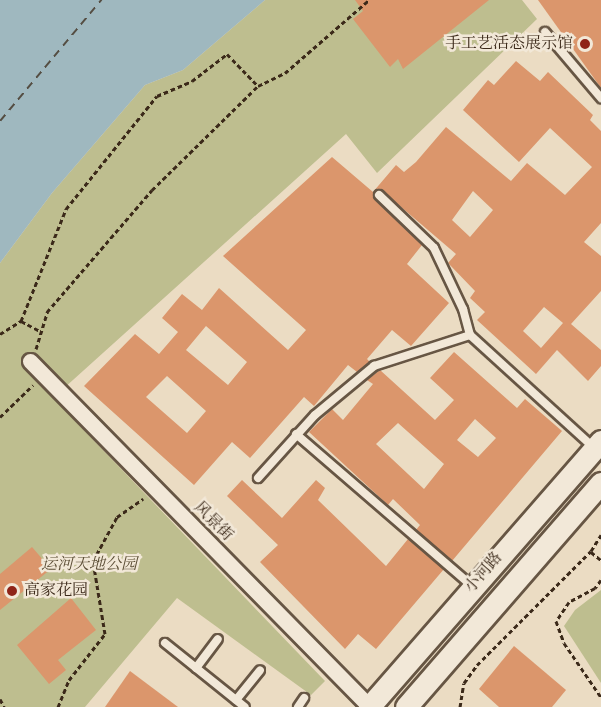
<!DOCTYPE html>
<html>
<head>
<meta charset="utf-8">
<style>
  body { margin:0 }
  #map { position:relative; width:601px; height:707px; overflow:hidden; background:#ebdcc3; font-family:"Old Standard TT","Noto Serif SC",serif }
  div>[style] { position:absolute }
  .green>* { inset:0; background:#bebe8f }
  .water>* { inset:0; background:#9fb8bf }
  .ferry>* { height:1.5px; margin-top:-0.75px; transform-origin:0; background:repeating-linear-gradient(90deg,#544d42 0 8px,transparent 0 14px) }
  .building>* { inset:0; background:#db966c }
  .path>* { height:3px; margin-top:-1.5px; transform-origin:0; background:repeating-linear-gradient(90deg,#3b2919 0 4.5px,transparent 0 7.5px) }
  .roads { filter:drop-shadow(2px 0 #675644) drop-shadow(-2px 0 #675644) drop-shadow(0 2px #675644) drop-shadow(0 -2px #675644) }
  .lane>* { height:8px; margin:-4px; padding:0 4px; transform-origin:4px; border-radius:4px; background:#f2e8d8 }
  .street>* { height:15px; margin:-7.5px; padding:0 7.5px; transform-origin:7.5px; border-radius:7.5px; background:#f2e8d8 }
  .secondary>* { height:21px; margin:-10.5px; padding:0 10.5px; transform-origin:10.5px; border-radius:10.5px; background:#f2e8d8 }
  .dots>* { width:16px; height:16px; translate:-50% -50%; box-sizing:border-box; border:3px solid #f2e8d8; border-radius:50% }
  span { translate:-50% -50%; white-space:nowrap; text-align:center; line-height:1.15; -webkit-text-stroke:5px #f2e8d8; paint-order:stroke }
  .poi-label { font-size:16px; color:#3b2919 }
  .right { translate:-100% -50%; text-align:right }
  .left { translate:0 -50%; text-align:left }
  .street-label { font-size:16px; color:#3b2919 }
  .park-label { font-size:16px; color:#5c4e36; font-style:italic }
</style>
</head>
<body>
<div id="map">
  <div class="green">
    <div style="clip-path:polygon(265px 0,522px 0,537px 19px,377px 173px,346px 134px,53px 398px,325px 681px,311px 695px,177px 598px,85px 707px,0 707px,0 263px,52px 193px,145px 85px,183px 70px)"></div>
    <div style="clip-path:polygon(601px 590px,601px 683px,564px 626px,575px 610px)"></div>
  </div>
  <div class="water">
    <div style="clip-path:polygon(0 0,265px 0,183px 70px,145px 85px,52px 193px,0 263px)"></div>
  </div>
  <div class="ferry">
    <div style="left:0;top:121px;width:158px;rotate:-50.1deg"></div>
  </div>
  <div class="building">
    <div style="clip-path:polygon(355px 0,489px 0,403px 69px,398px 59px,390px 67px,353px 19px,363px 11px)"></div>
    <div style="clip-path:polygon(538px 0,601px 0,601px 88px)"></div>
    <div style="clip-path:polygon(evenodd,516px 61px,540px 81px,548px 72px,593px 115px,590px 120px,601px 131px,601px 223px,584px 242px,601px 256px,601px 291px,571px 324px,601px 350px,601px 366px,588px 381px,557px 350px,536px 374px,477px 320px,485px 312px,470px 298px,475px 291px,448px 263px,456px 254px,380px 189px,374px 191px,374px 199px,422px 245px,407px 264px,449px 303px,411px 346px,392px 330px,367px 359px,370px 362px,357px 372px,348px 365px,314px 406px,304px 397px,250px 458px,232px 442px,194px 485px,84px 386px,135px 334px,159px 354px,178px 332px,162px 318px,182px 294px,202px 310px,219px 288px,288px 350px,306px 330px,223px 256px,332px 157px,373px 192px,396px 165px,404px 172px,416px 162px,446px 127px,511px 181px,527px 163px,565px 195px,592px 167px,550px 128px,519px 162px,463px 110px,488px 80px,494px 85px,516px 61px,473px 191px,493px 210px,470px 237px,452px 220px,473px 191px,516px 61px,544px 307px,563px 323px,541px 348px,523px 331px,544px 307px,516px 61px,206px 326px,247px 362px,228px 385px,186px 350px,206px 326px,516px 61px,167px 376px,206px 411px,187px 433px,146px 397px,167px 376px)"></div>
    <div style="clip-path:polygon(evenodd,454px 352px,517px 408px,525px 399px,562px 431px,452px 561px,416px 530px,420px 525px,393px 499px,388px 505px,309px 432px,332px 409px,343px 420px,373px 384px,367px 380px,380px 370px,435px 420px,454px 400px,430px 378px,454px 352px,475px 419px,496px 438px,478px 457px,457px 440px,475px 419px,454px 352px,398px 423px,444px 464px,424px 489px,376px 444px,398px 423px)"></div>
    <div style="clip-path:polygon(242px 480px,282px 518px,316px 480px,325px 488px,318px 500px,386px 566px,408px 539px,444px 569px,376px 649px,358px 634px,345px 649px,260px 562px,278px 545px,227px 496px)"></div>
    <div style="clip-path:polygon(32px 547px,51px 569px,0 610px,0 574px)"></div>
    <div style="clip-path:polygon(71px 598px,96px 630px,58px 660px,66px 670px,49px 684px,17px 645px)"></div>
    <div style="clip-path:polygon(514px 646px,566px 690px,552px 707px,499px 707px,479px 689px)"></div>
    <div style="clip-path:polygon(130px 671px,178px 707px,105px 707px)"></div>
  </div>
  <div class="path">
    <div style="left:21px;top:321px;width:24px;rotate:28deg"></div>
    <div style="left:0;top:334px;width:25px;rotate:-32deg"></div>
    <div style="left:21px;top:321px;width:121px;rotate:-68.1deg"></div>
    <div style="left:66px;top:209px;width:145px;rotate:-51.2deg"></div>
    <div style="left:157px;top:96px;width:38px;rotate:-23deg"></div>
    <div style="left:192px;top:81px;width:44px;rotate:-37.6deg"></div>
    <div style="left:227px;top:54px;width:45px;rotate:45.9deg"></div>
    <div style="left:36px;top:349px;width:39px;rotate:-73deg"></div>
    <div style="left:47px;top:312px;width:161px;rotate:-49.3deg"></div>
    <div style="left:152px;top:190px;width:148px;rotate:-44.5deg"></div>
    <div style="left:258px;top:86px;width:30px;rotate:-26deg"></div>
    <div style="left:285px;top:73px;width:111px;rotate:-41deg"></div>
    <div style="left:0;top:417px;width:46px;rotate:-44.1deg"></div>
    <div style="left:591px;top:552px;width:13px;rotate:39deg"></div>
    <div style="left:601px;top:580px;width:10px;rotate:127deg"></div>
    <div style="left:595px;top:588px;width:30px;rotate:152deg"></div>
    <div style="left:569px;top:602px;width:23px;rotate:124deg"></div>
    <div style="left:556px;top:621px;width:23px;rotate:70deg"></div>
    <div style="left:564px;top:643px;width:65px;rotate:55.6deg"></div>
    <div style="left:0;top:699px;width:9px;rotate:63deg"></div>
    <div style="left:58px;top:707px;width:29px;rotate:-68deg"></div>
    <div style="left:69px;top:680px;width:58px;rotate:-52deg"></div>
    <div style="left:105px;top:634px;width:74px;rotate:-99.3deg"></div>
    <div style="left:93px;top:561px;width:50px;rotate:-61.4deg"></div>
    <div style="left:117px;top:517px;width:32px;rotate:-35deg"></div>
    <div style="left:460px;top:707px;width:24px;rotate:-81deg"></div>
    <div style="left:464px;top:683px;width:22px;rotate:-54deg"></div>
    <div style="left:477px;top:665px;width:161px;rotate:-45deg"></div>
    <div style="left:591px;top:551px;width:19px;rotate:-58deg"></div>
  </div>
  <div class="roads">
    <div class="lane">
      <div style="left:545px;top:32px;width:87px;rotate:49.7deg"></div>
      <div style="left:379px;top:195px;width:76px;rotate:43.9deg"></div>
      <div style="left:434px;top:248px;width:68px;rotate:64.6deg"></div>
      <div style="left:463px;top:309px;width:27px;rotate:75deg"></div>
      <div style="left:470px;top:335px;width:166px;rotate:42.3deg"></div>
      <div style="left:296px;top:434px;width:233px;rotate:40.8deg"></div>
      <div style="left:258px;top:478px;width:85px;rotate:-47.9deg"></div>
      <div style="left:315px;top:415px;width:77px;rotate:-39.7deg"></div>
      <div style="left:374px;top:366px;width:101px;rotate:-17.9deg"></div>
      <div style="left:165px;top:643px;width:102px;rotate:38.7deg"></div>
      <div style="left:196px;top:668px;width:36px;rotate:-53deg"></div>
      <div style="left:236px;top:700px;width:38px;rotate:-51deg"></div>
      <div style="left:298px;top:707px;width:11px;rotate:-56deg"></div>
    </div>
    <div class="street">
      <div style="left:30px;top:361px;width:485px;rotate:45.5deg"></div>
    </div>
    <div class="secondary">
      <div style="left:369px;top:707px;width:353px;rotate:-48.9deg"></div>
      <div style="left:406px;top:707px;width:297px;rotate:-49deg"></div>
    </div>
  </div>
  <div class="dots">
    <div style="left:585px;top:44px;background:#8f2418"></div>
    <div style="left:12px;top:591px;background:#8f2418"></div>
  </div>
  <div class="poi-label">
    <span class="right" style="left:573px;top:44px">手工艺活态展示馆</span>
    <span class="left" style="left:24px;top:591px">高家花园</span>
  </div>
  <div class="street-label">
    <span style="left:213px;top:522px;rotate:45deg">风景街</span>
    <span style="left:484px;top:573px;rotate:-49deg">小河路</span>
  </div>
  <div class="park-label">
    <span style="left:89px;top:565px">运河天地公园</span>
  </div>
</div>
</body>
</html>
